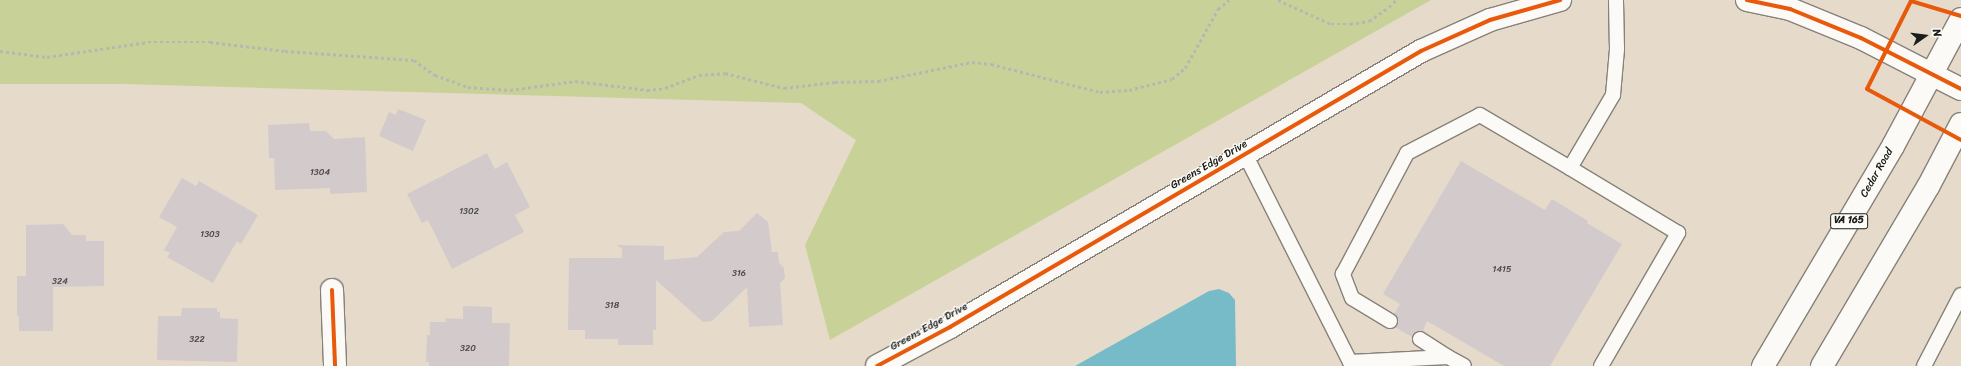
<!DOCTYPE html>
<html>
<head>
<meta charset="utf-8">
<style>
  body { margin:0 }
  #map { position:relative; width:1961px; height:366px; overflow:hidden; background:#e6dbca; font-family:Sriracha,sans-serif }
  div>[style] { position:absolute }
  .green>* { inset:0; background:#c8d298 }
  .water>* { inset:0; background:#77bbc8 }
  .building>* { inset:0; background:#d3cacc }
  .path>* { height:2.5px; margin-top:-1.25px; transform-origin:0; background:repeating-linear-gradient(90deg,#b8b6b3 0 3px,transparent 0 6px) }
  .roads { filter:drop-shadow(1px 0 #878179) drop-shadow(-1px 0 #878179) drop-shadow(0 1px #878179) drop-shadow(0 -1px #878179) }
  .lane>* { height:14px; margin:-7px; padding:0 7px; transform-origin:7px; border-radius:7px; background:#fbfaf7 }
  .street>* { height:22px; margin:-11px; padding:0 11px; transform-origin:11px; border-radius:11px; background:#fbfaf7 }
  .secondary>* { height:22px; margin:-11px; padding:0 11px; transform-origin:11px; border-radius:11px; background:#fbfaf7 }
  .primary>* { height:22px; margin:-11px; padding:0 11px; transform-origin:11px; border-radius:11px; background:#fbfaf7 }
  .cycleway>* { height:4px; margin:-2px; padding:0 2px; transform-origin:2px; border-radius:2px; background:#e8590c }
  span { translate:-50% -50%; white-space:nowrap; text-align:center; line-height:1.15; -webkit-text-stroke:3px #fdfcf7; paint-order:stroke }
  .number-label { font-size:9px; color:#4a4848 }
  .number-label span { -webkit-text-stroke-width:0 }
  .shield-label span { padding:1px 3px; background:#fdfcf7; border:1px solid; border-radius:3px; -webkit-text-stroke-width:0 }
  .shield-label { font-size:10px; color:#1c1c1c; font-weight:700 }
  .street-label { font-size:11px; color:#1c1c1c }
  .north { position:absolute; left:1905px; top:16px; width:40px; height:40px; -webkit-text-stroke:3px #fdfcf7; paint-order:stroke; rotate:76deg; font-size:11px; font-weight:700; line-height:16px; text-align:center; color:#1c1c1c }
  .north::after { content:''; display:block; margin:auto; width:14px; height:18px; background:#1c1c1c; clip-path:polygon(50% 0,100% 100%,50% 72%,0 100%) }
</style>
</head>
<body>
<div id="map">
  <div class="green">
    <div style="clip-path:polygon(0 0,1431px 0,830px 340px,805px 245px,856px 140px,801px 103px,122px 84px,0 84px)"></div>
  </div>
  <div class="water">
    <div style="clip-path:polygon(1219px 289px,1229px 293px,1235px 300px,1236px 366px,1075px 366px,1209px 291px)"></div>
  </div>
  <div class="building">
    <div style="clip-path:polygon(398px 109px,426px 120px,413px 151px,379px 136px,389px 112px,396px 115px)"></div>
    <div style="clip-path:polygon(309px 123px,310px 131px,326px 131px,334px 139px,365px 137px,367px 192px,330px 194px,330px 188px,275px 190px,274px 158px,269px 158px,268px 125px)"></div>
    <div style="clip-path:polygon(487px 153px,495px 169px,507px 162px,530px 207px,515px 215px,524px 232px,452px 269px,428px 220px,422px 223px,407px 194px)"></div>
    <div style="clip-path:polygon(1461px 161px,1545px 210px,1552px 199px,1588px 221px,1587px 223px,1622px 244px,1550px 366px,1504px 366px,1427px 321px,1423px 331px,1416px 331px,1412px 337px,1395px 327px,1398px 321px,1394px 314px,1400px 304px,1383px 294px)"></div>
    <div style="clip-path:polygon(182px 178px,196px 186px,199px 181px,258px 215px,241px 244px,237px 241px,213px 283px,167px 257px,170px 253px,164px 250px,177px 227px,159px 217px)"></div>
    <div style="clip-path:polygon(757px 213px,768px 222px,772px 252px,778px 252px,779px 263px,784px 268px,785px 278px,780px 283px,783px 325px,749px 327px,747px 287px,712px 321px,703px 322px,656px 280px,656px 330px,653px 330px,653px 345px,618px 345px,618px 339px,585px 339px,585px 330px,568px 330px,569px 258px,622px 258px,622px 249px,617px 245px,664px 246px,664px 260px,697px 257px,724px 232px,739px 231px)"></div>
    <div style="clip-path:polygon(63px 224px,72px 235px,86px 235px,86px 241px,104px 241px,104px 286px,53px 287px,53px 331px,19px 331px,19px 317px,17px 316px,17px 276px,26px 276px,26px 225px)"></div>
    <div style="clip-path:polygon(463px 306px,492px 307px,492px 323px,510px 323px,509px 366px,429px 366px,429px 362px,426px 362px,427px 335px,430px 335px,430px 322px,446px 322px,446px 318px,463px 319px)"></div>
    <div style="clip-path:polygon(182px 308px,217px 308px,217px 312px,220px 312px,220px 318px,238px 319px,237px 362px,157px 360px,158px 316px,181px 316px)"></div>
  </div>
  <div class="path">
    <div style="left:1278px;top:0;width:58px;rotate:24.4deg"></div>
    <div style="left:1331px;top:24px;width:19px"></div>
    <div style="left:1350px;top:24px;width:19px;rotate:-9deg"></div>
    <div style="left:1369px;top:21px;width:24px;rotate:-35deg"></div>
    <div style="left:1389px;top:7px;width:10px;rotate:-45deg"></div>
    <div style="left:1911px;top:1px;width:1px;rotate:-90deg"></div>
    <div style="left:0;top:51px;width:47px;rotate:7.3deg"></div>
    <div style="left:47px;top:57px;width:102px;rotate:-8.4deg"></div>
    <div style="left:148px;top:42px;width:62px"></div>
    <div style="left:210px;top:42px;width:76px;rotate:6.8deg"></div>
    <div style="left:285px;top:51px;width:129px;rotate:4deg"></div>
    <div style="left:414px;top:60px;width:26px;rotate:36deg"></div>
    <div style="left:435px;top:75px;width:35px;rotate:20deg"></div>
    <div style="left:468px;top:87px;width:42px;rotate:4.1deg"></div>
    <div style="left:510px;top:90px;width:66px;rotate:-7.9deg"></div>
    <div style="left:575px;top:81px;width:73px;rotate:7.1deg"></div>
    <div style="left:647px;top:90px;width:18px;rotate:-6deg"></div>
    <div style="left:665px;top:88px;width:36px;rotate:-21deg"></div>
    <div style="left:699px;top:75px;width:26px;rotate:-4deg"></div>
    <div style="left:725px;top:73px;width:61px;rotate:14.3deg"></div>
    <div style="left:784px;top:88px;width:51px;rotate:-6.7deg"></div>
    <div style="left:835px;top:82px;width:43px;rotate:-1.3deg"></div>
    <div style="left:878px;top:81px;width:96px;rotate:-11.4deg"></div>
    <div style="left:972px;top:62px;width:19px;rotate:6deg"></div>
    <div style="left:991px;top:64px;width:113px;rotate:14.4deg"></div>
    <div style="left:1100px;top:92px;width:29px;rotate:-4deg"></div>
    <div style="left:1129px;top:90px;width:44px;rotate:-14.3deg"></div>
    <div style="left:1172px;top:79px;width:17px;rotate:-40deg"></div>
    <div style="left:1185px;top:68px;width:68px;rotate:-60.8deg"></div>
    <div style="left:1218px;top:9px;width:14px;rotate:-39deg"></div>
  </div>
  <div class="roads">
    <div class="lane">
      <div style="left:1245px;top:154px;width:233px;rotate:63.2deg"></div>
      <div style="left:1350px;top:362px;width:98px;rotate:-2.9deg"></div>
      <div style="left:1448px;top:357px;width:18px;rotate:29deg"></div>
      <div style="left:1390px;top:321px;width:44px;rotate:-148.8deg"></div>
      <div style="left:1352px;top:298px;width:26px;rotate:-111deg"></div>
      <div style="left:1343px;top:274px;width:137px;rotate:-62.1deg"></div>
      <div style="left:1407px;top:153px;width:82px;rotate:-27.5deg"></div>
      <div style="left:1480px;top:115px;width:104px;rotate:30.5deg"></div>
      <div style="left:1420px;top:339px;width:33px;rotate:33deg"></div>
      <div style="left:1601px;top:366px;width:154px;rotate:-59.9deg"></div>
      <div style="left:1678px;top:233px;width:126px;rotate:-149deg"></div>
      <div style="left:1570px;top:168px;width:85px;rotate:-59.5deg"></div>
      <div style="left:1613px;top:95px;width:46px;rotate:-85deg"></div>
      <div style="left:1617px;top:49px;width:49px;rotate:-91.2deg"></div>
      <div style="left:1924px;top:366px;width:80px;rotate:-62.5deg"></div>
    </div>
    <div class="street">
      <div style="left:1747px;top:0;width:44px;rotate:11.8deg"></div>
      <div style="left:1790px;top:9px;width:77px;rotate:22.2deg"></div>
      <div style="left:1861px;top:38px;width:81px;rotate:27.2deg"></div>
      <div style="left:332px;top:290px;width:76px;rotate:87.7deg"></div>
      <div style="left:877px;top:366px;width:83px;rotate:-28.1deg"></div>
      <div style="left:950px;top:327px;width:546px;rotate:-30.37deg"></div>
      <div style="left:1421px;top:51px;width:76px;rotate:-24.2deg"></div>
      <div style="left:1490px;top:20px;width:73px;rotate:-15.9deg"></div>
    </div>
    <div class="secondary">
      <div style="left:1933px;top:75px;width:31px;rotate:27deg"></div>
    </div>
    <div class="primary">
      <div style="left:1763px;top:366px;width:256px;rotate:-59.4deg"></div>
      <div style="left:1893px;top:146px;width:144px;rotate:-61.8deg"></div>
      <div style="left:1822px;top:366px;width:208px;rotate:-59.4deg"></div>
      <div style="left:1928px;top:187px;width:71px;rotate:-62.4deg"></div>
    </div>
  </div>
  <div class="cycleway">
    <div style="left:1747px;top:0;width:44px;rotate:11.8deg"></div>
    <div style="left:1790px;top:9px;width:77px;rotate:22.2deg"></div>
    <div style="left:1861px;top:38px;width:112px;rotate:27deg"></div>
    <div style="left:1961px;top:16px;width:52px;rotate:-163.3deg"></div>
    <div style="left:1911px;top:1px;width:98px;rotate:116.6deg"></div>
    <div style="left:1867px;top:89px;width:107px;rotate:28.5deg"></div>
    <div style="left:332px;top:290px;width:76px;rotate:87.7deg"></div>
    <div style="left:877px;top:366px;width:83px;rotate:-28.1deg"></div>
    <div style="left:950px;top:327px;width:546px;rotate:-30.37deg"></div>
    <div style="left:1421px;top:51px;width:76px;rotate:-24.2deg"></div>
    <div style="left:1490px;top:20px;width:73px;rotate:-15.9deg"></div>
  </div>
  <div class="number-label">
    <span style="left:320px;top:172px">1304</span>
    <span style="left:469px;top:211px">1302</span>
    <span style="left:210px;top:234px">1303</span>
    <span style="left:1502px;top:269px">1415</span>
    <span style="left:739px;top:273px">316</span>
    <span style="left:60px;top:281px">324</span>
    <span style="left:612px;top:305px">318</span>
    <span style="left:197px;top:339px">322</span>
    <span style="left:468px;top:348px">320</span>
  </div>
  <div class="shield-label">
    <span style="left:1849px;top:221px">VA 165</span>
  </div>
  <div class="street-label">
    <span style="left:1209px;top:165px;rotate:-30deg">Greens Edge Drive</span>
    <span style="left:1877px;top:173px;rotate:-60deg">Cedar Road</span>
    <span style="left:929px;top:327px;rotate:-29deg">Greens Edge Drive</span>
  </div>
  <div class="north">N</div>
</div>
</body>
</html>
